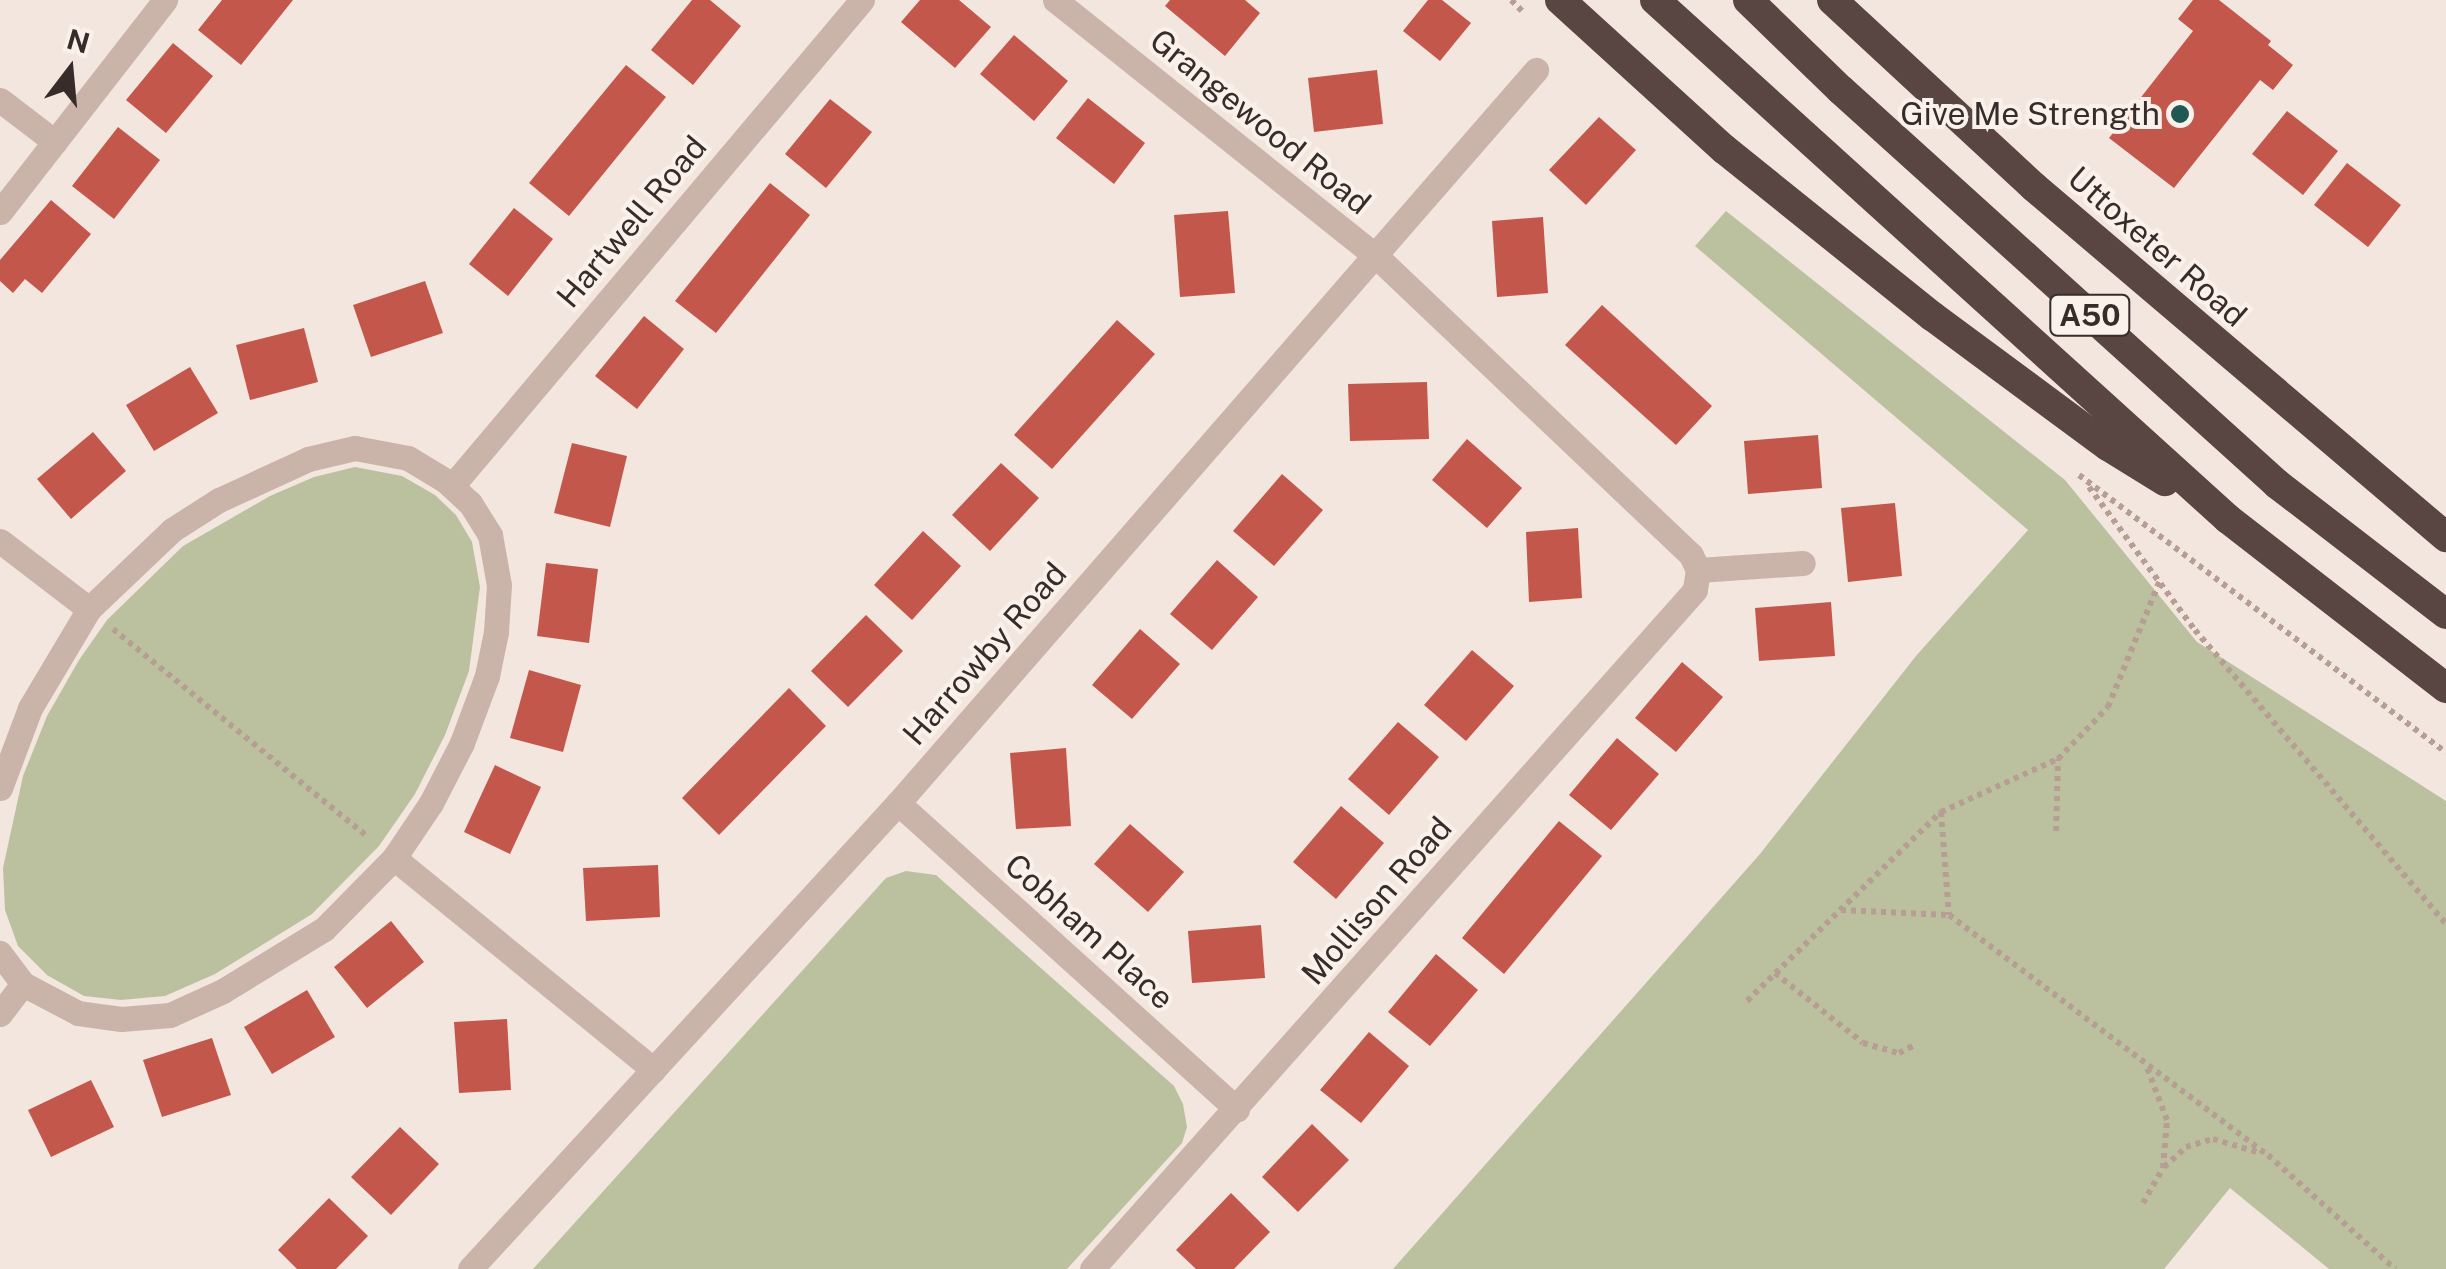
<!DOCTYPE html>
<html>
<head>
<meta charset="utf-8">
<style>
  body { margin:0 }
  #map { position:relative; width:2446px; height:1269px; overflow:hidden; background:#f2e6de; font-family:"Public Sans",sans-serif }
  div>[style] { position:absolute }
  .green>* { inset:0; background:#bbc19e }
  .building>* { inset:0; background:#c3574b }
  .path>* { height:6px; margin-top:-3px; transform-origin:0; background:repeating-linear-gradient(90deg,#b69e94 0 5px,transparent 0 10px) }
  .street>* { height:25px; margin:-12.5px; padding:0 12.5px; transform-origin:12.5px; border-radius:12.5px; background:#cab4aa }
  .highway>* { height:30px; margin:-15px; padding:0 15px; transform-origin:15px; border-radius:15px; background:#594541 }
  .dots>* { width:28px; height:28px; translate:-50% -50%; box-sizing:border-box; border:5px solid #faf1eb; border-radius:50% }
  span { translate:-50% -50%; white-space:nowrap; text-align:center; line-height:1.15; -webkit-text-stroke:8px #faf1eb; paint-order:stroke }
  .shield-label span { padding:2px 8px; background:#faf1eb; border:2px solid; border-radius:8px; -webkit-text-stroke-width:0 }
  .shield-label { font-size:30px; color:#382c2a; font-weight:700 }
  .poi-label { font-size:32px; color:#382c2a }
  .right { translate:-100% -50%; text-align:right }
  .street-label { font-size:32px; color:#382c2a }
  .north { position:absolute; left:20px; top:20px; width:100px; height:100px; -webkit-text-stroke:8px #faf1eb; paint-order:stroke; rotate:16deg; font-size:28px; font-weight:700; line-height:40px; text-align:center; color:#382c2a }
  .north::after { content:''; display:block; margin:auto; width:35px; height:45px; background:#382c2a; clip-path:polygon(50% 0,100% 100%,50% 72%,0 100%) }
</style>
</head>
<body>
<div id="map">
  <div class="green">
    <div style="clip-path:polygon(1726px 211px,2065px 480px,2197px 642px,2446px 801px,2446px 1269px,2329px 1269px,2230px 1188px,2164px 1269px,1393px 1269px,1760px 854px,1916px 656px,2028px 530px,1695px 246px)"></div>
    <div style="clip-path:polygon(355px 467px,402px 476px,435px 495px,456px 515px,472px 542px,480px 587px,469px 671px,445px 735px,415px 794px,379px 846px,312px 914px,215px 974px,165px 996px,121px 1000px,84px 996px,47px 975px,18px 946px,5px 910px,3px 868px,23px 776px,47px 716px,79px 660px,107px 620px,183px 546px,270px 496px,314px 477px)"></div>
    <div style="clip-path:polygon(906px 871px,936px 875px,1174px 1086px,1183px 1104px,1187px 1127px,1182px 1143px,1067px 1269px,533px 1269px,886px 878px)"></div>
  </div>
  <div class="building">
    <div style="clip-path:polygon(222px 0,293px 0,241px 65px,198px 30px)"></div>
    <div style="clip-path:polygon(692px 0,710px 0,741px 26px,693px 85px,651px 50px)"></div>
    <div style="clip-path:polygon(920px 0,959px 0,991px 27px,955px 68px,901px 22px)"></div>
    <div style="clip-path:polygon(1170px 0,1245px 0,1260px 13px,1225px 56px,1165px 6px)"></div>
    <div style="clip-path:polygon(1428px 0,1442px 0,1471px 23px,1440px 61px,1403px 31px)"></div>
    <div style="clip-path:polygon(2193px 0,2219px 0,2271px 41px,2268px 45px,2293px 65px,2273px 90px,2260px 80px,2174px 188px,2109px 138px,2193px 31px,2178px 19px)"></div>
    <div style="clip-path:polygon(1014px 35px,1068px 81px,1034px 121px,980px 74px)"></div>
    <div style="clip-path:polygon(173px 43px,213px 76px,166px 133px,126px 100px)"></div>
    <div style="clip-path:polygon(626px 65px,666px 97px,569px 216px,529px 183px)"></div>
    <div style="clip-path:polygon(1377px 70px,1383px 124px,1314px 132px,1308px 78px)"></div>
    <div style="clip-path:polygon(1088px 98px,1145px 143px,1114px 184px,1056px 138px)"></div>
    <div style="clip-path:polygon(830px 99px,872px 132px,826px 188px,785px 154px)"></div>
    <div style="clip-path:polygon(2287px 111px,2338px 151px,2303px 195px,2252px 154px)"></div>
    <div style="clip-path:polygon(1599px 117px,1636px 150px,1586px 205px,1549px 170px)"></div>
    <div style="clip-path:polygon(118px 127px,160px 160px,114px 219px,72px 186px)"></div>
    <div style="clip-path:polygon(2347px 163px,2401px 205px,2368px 247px,2314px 205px)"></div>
    <div style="clip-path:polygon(770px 183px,810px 215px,716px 333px,675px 301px)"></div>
    <div style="clip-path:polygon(51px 200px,91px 234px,42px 293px,25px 279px,13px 293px,0 281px,0 260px)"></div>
    <div style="clip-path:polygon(514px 208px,553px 239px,508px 296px,469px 264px)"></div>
    <div style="clip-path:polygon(1228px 211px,1235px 293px,1180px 297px,1174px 215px)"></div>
    <div style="clip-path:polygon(1543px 217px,1548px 293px,1497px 297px,1492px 221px)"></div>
    <div style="clip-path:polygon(425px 281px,443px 333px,371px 357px,353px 305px)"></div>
    <div style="clip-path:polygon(1602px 305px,1712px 406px,1676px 445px,1565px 345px)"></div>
    <div style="clip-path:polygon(644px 316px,684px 349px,637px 409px,595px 376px)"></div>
    <div style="clip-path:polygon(1117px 320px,1155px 354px,1052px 469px,1014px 435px)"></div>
    <div style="clip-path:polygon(304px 328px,318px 382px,250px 400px,236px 345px)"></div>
    <div style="clip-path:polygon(190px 367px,218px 413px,154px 451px,126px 405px)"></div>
    <div style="clip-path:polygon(1427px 382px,1429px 439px,1350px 441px,1348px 384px)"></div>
    <div style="clip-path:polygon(93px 432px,126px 471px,71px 519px,37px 479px)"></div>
    <div style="clip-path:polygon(1818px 435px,1822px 488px,1748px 494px,1744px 441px)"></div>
    <div style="clip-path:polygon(1467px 439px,1522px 488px,1487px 528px,1432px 480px)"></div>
    <div style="clip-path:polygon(572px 443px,627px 456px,610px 527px,554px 513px)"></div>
    <div style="clip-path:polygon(1001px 463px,1039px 498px,990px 551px,952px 515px)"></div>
    <div style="clip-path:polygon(1282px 474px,1323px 510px,1274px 566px,1233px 531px)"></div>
    <div style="clip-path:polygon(1895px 503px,1902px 576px,1848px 582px,1841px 508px)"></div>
    <div style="clip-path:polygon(1578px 528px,1582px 598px,1529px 602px,1526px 532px)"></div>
    <div style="clip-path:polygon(923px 531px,961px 566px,912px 620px,874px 585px)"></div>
    <div style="clip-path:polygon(1217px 560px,1258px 597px,1212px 650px,1170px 614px)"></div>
    <div style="clip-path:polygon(546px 563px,598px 569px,589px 643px,537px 636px)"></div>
    <div style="clip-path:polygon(1831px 602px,1835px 656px,1759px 661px,1755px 608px)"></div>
    <div style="clip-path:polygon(866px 615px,903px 651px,848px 707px,811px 671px)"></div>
    <div style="clip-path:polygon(1140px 629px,1180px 664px,1132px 719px,1092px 685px)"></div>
    <div style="clip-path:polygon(1472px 650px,1514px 686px,1466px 741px,1424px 705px)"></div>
    <div style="clip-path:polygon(1682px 662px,1723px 697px,1676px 752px,1635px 718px)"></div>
    <div style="clip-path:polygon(529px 670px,581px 685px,563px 752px,510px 738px)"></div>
    <div style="clip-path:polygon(789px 688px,826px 726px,719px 835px,682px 798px)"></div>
    <div style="clip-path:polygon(1398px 722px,1439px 757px,1389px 815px,1348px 779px)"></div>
    <div style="clip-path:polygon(1617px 738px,1659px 774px,1611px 830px,1569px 795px)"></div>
    <div style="clip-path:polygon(1066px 748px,1071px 826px,1016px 829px,1010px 753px)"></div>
    <div style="clip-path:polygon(495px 765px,541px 787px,510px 854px,464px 832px)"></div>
    <div style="clip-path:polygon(1341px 806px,1384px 843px,1336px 899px,1293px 862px)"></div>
    <div style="clip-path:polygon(1559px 821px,1602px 856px,1504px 974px,1462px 938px)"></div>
    <div style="clip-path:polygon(1130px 824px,1184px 872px,1148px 912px,1094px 864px)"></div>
    <div style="clip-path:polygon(658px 865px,660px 917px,586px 921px,583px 868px)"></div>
    <div style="clip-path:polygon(391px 921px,424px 962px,367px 1008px,334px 967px)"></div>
    <div style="clip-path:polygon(1261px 925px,1265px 978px,1192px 983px,1188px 931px)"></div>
    <div style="clip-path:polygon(1436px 954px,1478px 990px,1430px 1046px,1388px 1012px)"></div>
    <div style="clip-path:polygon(307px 990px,335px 1037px,272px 1074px,244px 1027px)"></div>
    <div style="clip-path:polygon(507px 1019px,511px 1090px,459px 1093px,454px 1022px)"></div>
    <div style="clip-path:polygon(1369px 1032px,1409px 1066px,1361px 1123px,1320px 1090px)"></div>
    <div style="clip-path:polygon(212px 1038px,231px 1095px,162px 1117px,143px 1060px)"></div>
    <div style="clip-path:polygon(91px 1080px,114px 1127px,51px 1157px,28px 1110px)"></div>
    <div style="clip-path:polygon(1312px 1124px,1349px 1160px,1298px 1212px,1262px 1177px)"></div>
    <div style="clip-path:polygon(400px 1127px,439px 1164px,391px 1215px,351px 1177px)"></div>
    <div style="clip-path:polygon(1231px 1193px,1270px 1232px,1234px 1269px,1196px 1269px,1176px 1250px)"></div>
    <div style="clip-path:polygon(329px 1198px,368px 1236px,336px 1269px,297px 1269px,278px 1250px)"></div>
  </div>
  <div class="path">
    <div style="left:1511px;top:0;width:18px;rotate:45deg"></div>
    <div style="left:2079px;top:475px;width:460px;rotate:37.1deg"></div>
    <div style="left:2089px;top:487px;width:178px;rotate:53.5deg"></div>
    <div style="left:2195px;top:630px;width:387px;rotate:49.5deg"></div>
    <div style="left:113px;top:629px;width:328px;rotate:39.2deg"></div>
    <div style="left:1941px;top:812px;width:103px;rotate:85.6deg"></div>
    <div style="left:1949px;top:915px;width:399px;rotate:37deg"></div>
    <div style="left:2268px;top:1155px;width:171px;rotate:41.9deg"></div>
    <div style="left:2056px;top:831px;width:72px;rotate:-88.4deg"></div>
    <div style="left:1841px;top:910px;width:108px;rotate:2.7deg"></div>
    <div style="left:1775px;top:973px;width:112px;rotate:38.5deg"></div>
    <div style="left:1863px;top:1043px;width:37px;rotate:16deg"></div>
    <div style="left:1899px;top:1053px;width:20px;rotate:-27deg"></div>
    <div style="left:1747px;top:1001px;width:271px;rotate:-44.3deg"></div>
    <div style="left:1941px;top:812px;width:128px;rotate:-24.4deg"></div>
    <div style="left:2058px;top:759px;width:72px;rotate:-46.1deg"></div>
    <div style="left:2108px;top:707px;width:137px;rotate:-67.7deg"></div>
    <div style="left:2164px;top:1167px;width:30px;rotate:-42deg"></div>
    <div style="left:2186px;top:1147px;width:28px;rotate:-17deg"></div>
    <div style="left:2213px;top:1139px;width:49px;rotate:16.6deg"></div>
    <div style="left:2143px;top:1203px;width:40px;rotate:-60.3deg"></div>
    <div style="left:2163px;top:1168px;width:48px;rotate:-85.2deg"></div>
    <div style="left:2167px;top:1120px;width:59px;rotate:-110.9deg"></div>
  </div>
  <div class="street">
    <div style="left:1055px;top:0;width:412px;rotate:38.6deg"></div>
    <div style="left:1377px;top:257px;width:433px;rotate:43.5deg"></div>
    <div style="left:1691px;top:555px;width:17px;rotate:65deg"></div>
    <div style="left:1698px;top:570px;width:20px;rotate:99deg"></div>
    <div style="left:1695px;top:590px;width:908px;rotate:131.61deg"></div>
    <div style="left:0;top:100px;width:69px;rotate:37.4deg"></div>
    <div style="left:0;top:212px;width:269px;rotate:-52.1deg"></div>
    <div style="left:452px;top:486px;width:636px;rotate:-49.85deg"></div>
    <div style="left:0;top:541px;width:112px;rotate:37.4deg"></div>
    <div style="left:1698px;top:570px;width:105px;rotate:-3.8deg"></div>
    <div style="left:0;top:788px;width:85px;rotate:-69.4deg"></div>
    <div style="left:30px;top:708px;width:115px;rotate:-59.2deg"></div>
    <div style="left:89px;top:609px;width:115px;rotate:-43.6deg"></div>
    <div style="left:172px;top:530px;width:56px;rotate:-32.6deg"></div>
    <div style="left:219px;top:500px;width:98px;rotate:-24.7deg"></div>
    <div style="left:308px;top:459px;width:48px;rotate:-13.2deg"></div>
    <div style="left:355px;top:448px;width:54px;rotate:10.7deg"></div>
    <div style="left:408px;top:458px;width:44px;rotate:31.2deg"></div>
    <div style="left:446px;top:481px;width:33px;rotate:43deg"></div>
    <div style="left:470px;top:503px;width:38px;rotate:58deg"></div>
    <div style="left:490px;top:535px;width:51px;rotate:79.8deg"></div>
    <div style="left:499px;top:585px;width:47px;rotate:93.7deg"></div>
    <div style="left:496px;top:632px;width:45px;rotate:101.6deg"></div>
    <div style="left:487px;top:676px;width:72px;rotate:110.5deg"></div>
    <div style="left:462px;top:743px;width:68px;rotate:117.3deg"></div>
    <div style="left:431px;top:803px;width:66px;rotate:123.9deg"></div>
    <div style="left:394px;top:858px;width:100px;rotate:134.6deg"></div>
    <div style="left:324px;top:929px;width:119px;rotate:148.5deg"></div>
    <div style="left:223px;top:991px;width:58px;rotate:155.6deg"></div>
    <div style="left:170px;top:1015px;width:49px;rotate:175.3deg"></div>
    <div style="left:121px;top:1019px;width:43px;rotate:-172.1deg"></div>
    <div style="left:78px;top:1013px;width:62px;rotate:-152.2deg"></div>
    <div style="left:23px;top:984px;width:39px;rotate:-127deg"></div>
    <div style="left:898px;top:803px;width:457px;rotate:42.1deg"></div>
    <div style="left:394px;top:858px;width:335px;rotate:39.2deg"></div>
    <div style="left:0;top:1014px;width:38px;rotate:-53deg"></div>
    <div style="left:470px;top:1269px;width:633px;rotate:-47.43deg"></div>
    <div style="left:898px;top:803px;width:972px;rotate:-48.96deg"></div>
  </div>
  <div class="highway">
    <div style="left:1560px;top:0;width:222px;rotate:42.3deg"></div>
    <div style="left:1724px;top:149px;width:267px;rotate:38.8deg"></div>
    <div style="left:1932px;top:316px;width:219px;rotate:36.5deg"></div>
    <div style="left:2108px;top:446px;width:67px;rotate:31.6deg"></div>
    <div style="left:1655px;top:0;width:773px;rotate:42.17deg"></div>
    <div style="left:2228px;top:519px;width:276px;rotate:37.8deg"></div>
    <div style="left:1748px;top:0;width:129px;rotate:44.1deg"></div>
    <div style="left:1841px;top:90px;width:588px;rotate:42.1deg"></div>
    <div style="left:2277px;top:484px;width:213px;rotate:37.6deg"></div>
    <div style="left:1832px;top:0;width:275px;rotate:42.8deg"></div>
    <div style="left:2034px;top:187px;width:541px;rotate:40.35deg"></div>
  </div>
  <div class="dots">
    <div style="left:2180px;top:114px;background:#205954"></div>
  </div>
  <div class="shield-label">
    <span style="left:2090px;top:315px">A50</span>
  </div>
  <div class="poi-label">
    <span class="right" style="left:2160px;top:114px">Give Me Strength</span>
  </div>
  <div class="street-label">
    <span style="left:1260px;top:122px;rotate:39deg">Grangewood Road</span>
    <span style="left:632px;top:222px;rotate:-50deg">Hartwell Road</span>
    <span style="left:2157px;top:247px;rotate:41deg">Uttoxeter Road</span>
    <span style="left:985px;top:654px;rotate:-49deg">Harrowby Road</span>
    <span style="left:1377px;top:901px;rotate:-49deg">Mollison Road</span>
    <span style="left:1089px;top:932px;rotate:42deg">Cobham Place</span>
  </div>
  <div class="north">N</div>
</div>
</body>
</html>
